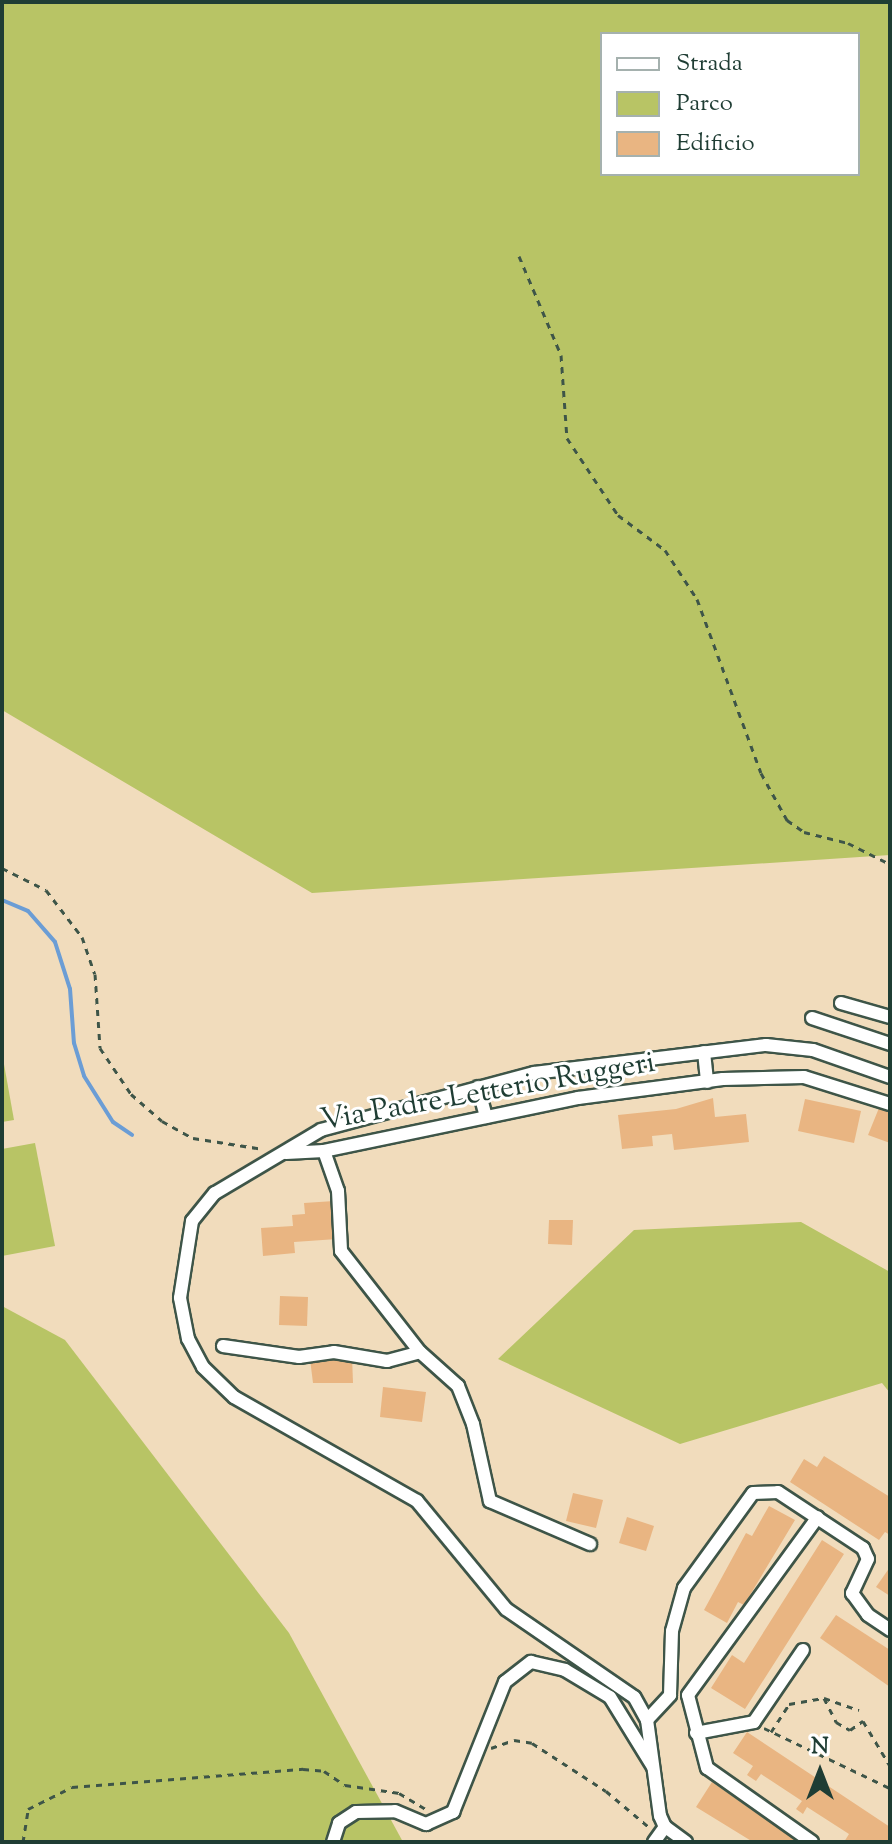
<!DOCTYPE html>
<html>
<head>
<meta charset="utf-8">
<style>
  body { margin:0 }
  #map { position:relative; width:892px; height:1844px; overflow:hidden; background:#f1dcbc; font-family:"Sorts Mill Goudy",serif }
  div>[style] { position:absolute }
  .green>* { inset:0; background:#b8c465 }
  .stream>* { height:4px; margin:-2px; padding:0 2px; transform-origin:2px; border-radius:2px; background:#6b9dd5 }
  .building>* { inset:0; background:#e9b582 }
  .path>* { height:3px; margin-top:-1.5px; transform-origin:0; background:repeating-linear-gradient(90deg,#3e5548 0 6px,transparent 0 12px) }
  .roads { filter:drop-shadow(2px 0 #3e5548) drop-shadow(-2px 0 #3e5548) drop-shadow(0 2px #3e5548) drop-shadow(0 -2px #3e5548) }
  .street>* { height:12px; margin:-6px; padding:0 6px; transform-origin:6px; border-radius:6px; background:#fff }
  span { translate:-50% -50%; white-space:nowrap; text-align:center; line-height:1.15; -webkit-text-stroke:6px #fff; paint-order:stroke }
  .street-label { font-size:30px; color:#1f3d34 }
  .frame { position:absolute; inset:0; border:4px solid #1f3d34; pointer-events:none }
  .legend { position:absolute; left:600px; top:32px; width:260px; height:144px; box-sizing:border-box; background:#fff; border:2px solid #a5b1ae; margin:0; padding:10px 14px; list-style:none; font-size:24px; color:#1f3d34 }
  .legend li { display:flex; align-items:center; gap:16px; height:40px }
  .legend b { width:40px; border:2px solid #a5b1ae }
  .north { position:absolute; left:780px; top:1732px; width:80px; height:80px; -webkit-text-stroke:6px #fff; paint-order:stroke; rotate:0deg; font-size:22px; font-weight:700; line-height:32px; text-align:center; color:#1f3d34 }
  .north::after { content:''; display:block; margin:auto; width:28px; height:36px; background:#1f3d34; clip-path:polygon(50% 0,100% 100%,50% 72%,0 100%) }
</style>
</head>
<body>
<div id="map">
  <div class="green">
    <div style="clip-path:polygon(evenodd,2px 2px,890px 2px,890px 855px,312px 893px,2px 710px,2px 2px,602px 34px,858px 34px,858px 174px,602px 174px,602px 34px)"></div>
    <div style="clip-path:polygon(2px 1053px,14px 1120px,2px 1122px)"></div>
    <div style="clip-path:polygon(35px 1143px,55px 1246px,2px 1256px,2px 1149px)"></div>
    <div style="clip-path:polygon(801px 1222px,890px 1272px,890px 1393px,882px 1383px,680px 1444px,498px 1359px,634px 1230px)"></div>
    <div style="clip-path:polygon(2px 1306px,65px 1340px,289px 1633px,403px 1842px,2px 1842px)"></div>
  </div>
  <div class="stream">
    <div style="left:2px;top:900px;width:28px;rotate:23deg"></div>
    <div style="left:28px;top:911px;width:41px;rotate:48.9deg"></div>
    <div style="left:55px;top:942px;width:49px;rotate:72.3deg"></div>
    <div style="left:70px;top:989px;width:54px;rotate:85.8deg"></div>
    <div style="left:74px;top:1043px;width:34px;rotate:73deg"></div>
    <div style="left:84px;top:1076px;width:54px;rotate:57.8deg"></div>
    <div style="left:113px;top:1122px;width:23px;rotate:34deg"></div>
  </div>
  <div class="building">
    <div style="clip-path:polygon(713px 1098px,715px 1117px,746px 1114px,749px 1142px,674px 1150px,672px 1134px,652px 1136px,653px 1146px,622px 1149px,618px 1115px,676px 1109px)"></div>
    <div style="clip-path:polygon(805px 1099px,861px 1111px,854px 1143px,798px 1131px)"></div>
    <div style="clip-path:polygon(879px 1108px,890px 1112px,890px 1143px,868px 1135px)"></div>
    <div style="clip-path:polygon(334px 1201px,337px 1239px,294px 1242px,295px 1253px,263px 1256px,261px 1228px,293px 1226px,292px 1215px,305px 1214px,304px 1203px)"></div>
    <div style="clip-path:polygon(549px 1220px,573px 1220px,572px 1245px,548px 1244px)"></div>
    <div style="clip-path:polygon(280px 1296px,308px 1297px,307px 1326px,279px 1325px)"></div>
    <div style="clip-path:polygon(352px 1356px,353px 1383px,313px 1383px,310px 1359px)"></div>
    <div style="clip-path:polygon(383px 1387px,426px 1392px,422px 1422px,380px 1417px)"></div>
    <div style="clip-path:polygon(824px 1456px,890px 1497px,890px 1535px,885px 1532px,879px 1540px,790px 1482px,804px 1459px,817px 1467px)"></div>
    <div style="clip-path:polygon(573px 1493px,603px 1500px,596px 1528px,566px 1521px)"></div>
    <div style="clip-path:polygon(769px 1506px,795px 1520px,744px 1605px,738px 1602px,727px 1623px,704px 1610px,746px 1533px,752px 1536px)"></div>
    <div style="clip-path:polygon(627px 1517px,654px 1526px,646px 1551px,619px 1543px)"></div>
    <div style="clip-path:polygon(822px 1540px,844px 1554px,745px 1709px,711px 1688px,732px 1655px,744px 1663px)"></div>
    <div style="clip-path:polygon(890px 1567px,890px 1596px,876px 1587px)"></div>
    <div style="clip-path:polygon(836px 1615px,890px 1650px,890px 1687px,820px 1638px)"></div>
    <div style="clip-path:polygon(747px 1732px,890px 1827px,890px 1842px,844px 1842px,849px 1834px,807px 1807px,803px 1814px,796px 1809px,802px 1801px,761px 1774px,756px 1781px,747px 1775px,753px 1766px,733px 1753px)"></div>
    <div style="clip-path:polygon(712px 1782px,759px 1815px,802px 1842px,753px 1842px,696px 1807px)"></div>
  </div>
  <div class="path">
    <div style="left:519px;top:256px;width:108px;rotate:67deg"></div>
    <div style="left:561px;top:355px;width:83px;rotate:85.9deg"></div>
    <div style="left:567px;top:438px;width:92px;rotate:56.5deg"></div>
    <div style="left:618px;top:515px;width:59px;rotate:36.7deg"></div>
    <div style="left:665px;top:550px;width:59px;rotate:56.9deg"></div>
    <div style="left:697px;top:599px;width:185px;rotate:69.8deg"></div>
    <div style="left:761px;top:773px;width:54px;rotate:61deg"></div>
    <div style="left:787px;top:820px;width:21px;rotate:35deg"></div>
    <div style="left:804px;top:832px;width:45px;rotate:14deg"></div>
    <div style="left:848px;top:843px;width:47px;rotate:26.6deg"></div>
    <div style="left:2px;top:868px;width:49px;rotate:26.6deg"></div>
    <div style="left:46px;top:890px;width:59px;rotate:52.5deg"></div>
    <div style="left:82px;top:937px;width:39px;rotate:71deg"></div>
    <div style="left:95px;top:974px;width:74px;rotate:86.1deg"></div>
    <div style="left:100px;top:1048px;width:55px;rotate:56deg"></div>
    <div style="left:131px;top:1094px;width:41px;rotate:41.1deg"></div>
    <div style="left:162px;top:1121px;width:35px;rotate:29deg"></div>
    <div style="left:193px;top:1138px;width:71px;rotate:8.9deg"></div>
    <div style="left:824px;top:1698px;width:37px;rotate:19deg"></div>
    <div style="left:764px;top:1728px;width:140px;rotate:25.5deg"></div>
    <div style="left:771px;top:1732px;width:33px;rotate:-57deg"></div>
    <div style="left:789px;top:1704px;width:36px;rotate:-10deg"></div>
    <div style="left:824px;top:1698px;width:27px;rotate:63deg"></div>
    <div style="left:836px;top:1722px;width:16px;rotate:30deg"></div>
    <div style="left:850px;top:1730px;width:16px;rotate:-35deg"></div>
    <div style="left:863px;top:1721px;width:52px;rotate:59deg"></div>
    <div style="left:491px;top:1748px;width:24px;rotate:-19deg"></div>
    <div style="left:514px;top:1740px;width:18px;rotate:9deg"></div>
    <div style="left:532px;top:1743px;width:88px;rotate:33deg"></div>
    <div style="left:606px;top:1791px;width:57px;rotate:40.1deg"></div>
    <div style="left:23px;top:1842px;width:33px;rotate:-81deg"></div>
    <div style="left:28px;top:1809px;width:49px;rotate:-26.6deg"></div>
    <div style="left:72px;top:1787px;width:232px;rotate:-4.5deg"></div>
    <div style="left:303px;top:1769px;width:21px;rotate:5deg"></div>
    <div style="left:324px;top:1771px;width:25px;rotate:34deg"></div>
    <div style="left:345px;top:1785px;width:55px;rotate:8.4deg"></div>
    <div style="left:399px;top:1793px;width:35px;rotate:31deg"></div>
  </div>
  <div class="roads">
    <div class="street">
      <div style="left:841px;top:1003px;width:51px;rotate:15.9deg"></div>
      <div style="left:812px;top:1018px;width:82px;rotate:18.4deg"></div>
      <div style="left:704px;top:1052px;width:30px;rotate:84deg"></div>
      <div style="left:478px;top:1087px;width:31px;rotate:75deg"></div>
      <div style="left:324px;top:1151px;width:42px;rotate:70.7deg"></div>
      <div style="left:338px;top:1191px;width:60px;rotate:87.1deg"></div>
      <div style="left:341px;top:1251px;width:128px;rotate:52deg"></div>
      <div style="left:420px;top:1352px;width:51px;rotate:41.8deg"></div>
      <div style="left:458px;top:1386px;width:41px;rotate:68.5deg"></div>
      <div style="left:473px;top:1424px;width:79px;rotate:77.6deg"></div>
      <div style="left:490px;top:1501px;width:109px;rotate:23.3deg"></div>
      <div style="left:286px;top:1153px;width:38px;rotate:-3deg"></div>
      <div style="left:324px;top:1151px;width:259px;rotate:-11.8deg"></div>
      <div style="left:578px;top:1098px;width:146px;rotate:-7.5deg"></div>
      <div style="left:723px;top:1079px;width:81px;rotate:-1.4deg"></div>
      <div style="left:804px;top:1077px;width:90px;rotate:17.4deg"></div>
      <div style="left:223px;top:1346px;width:77px;rotate:8.2deg"></div>
      <div style="left:299px;top:1357px;width:35px;rotate:-8deg"></div>
      <div style="left:334px;top:1352px;width:54px;rotate:9.6deg"></div>
      <div style="left:387px;top:1361px;width:34px;rotate:-15deg"></div>
      <div style="left:647px;top:1720px;width:34px;rotate:-47deg"></div>
      <div style="left:670px;top:1695px;width:64px;rotate:-88.2deg"></div>
      <div style="left:672px;top:1631px;width:45px;rotate:-74.4deg"></div>
      <div style="left:684px;top:1588px;width:117px;rotate:-54deg"></div>
      <div style="left:753px;top:1493px;width:25px;rotate:-2deg"></div>
      <div style="left:778px;top:1492px;width:102px;rotate:33.4deg"></div>
      <div style="left:863px;top:1548px;width:12px;rotate:66deg"></div>
      <div style="left:868px;top:1559px;width:38px;rotate:115deg"></div>
      <div style="left:852px;top:1593px;width:27px;rotate:54deg"></div>
      <div style="left:868px;top:1615px;width:27px;rotate:34deg"></div>
      <div style="left:696px;top:1733px;width:59px;rotate:-10.7deg"></div>
      <div style="left:754px;top:1722px;width:87px;rotate:-55.8deg"></div>
      <div style="left:333px;top:1842px;width:20px;rotate:-72deg"></div>
      <div style="left:339px;top:1823px;width:20px;rotate:-33deg"></div>
      <div style="left:356px;top:1812px;width:39px;rotate:-1deg"></div>
      <div style="left:395px;top:1811px;width:34px;rotate:23deg"></div>
      <div style="left:426px;top:1824px;width:30px;rotate:-24deg"></div>
      <div style="left:453px;top:1812px;width:140px;rotate:-68.2deg"></div>
      <div style="left:505px;top:1682px;width:33px;rotate:-38deg"></div>
      <div style="left:531px;top:1662px;width:35px;rotate:13deg"></div>
      <div style="left:565px;top:1670px;width:52px;rotate:31deg"></div>
      <div style="left:610px;top:1697px;width:82px;rotate:58.4deg"></div>
      <div style="left:654px;top:1842px;width:19px;rotate:-54deg"></div>
      <div style="left:686px;top:1842px;width:26px;rotate:-144deg"></div>
      <div style="left:665px;top:1827px;width:12px;rotate:-114deg"></div>
      <div style="left:660px;top:1816px;width:97px;rotate:-97.7deg"></div>
      <div style="left:647px;top:1720px;width:26px;rotate:-119deg"></div>
      <div style="left:634px;top:1697px;width:155px;rotate:-145.5deg"></div>
      <div style="left:506px;top:1609px;width:140px;rotate:-129.5deg"></div>
      <div style="left:417px;top:1501px;width:210px;rotate:-150.4deg"></div>
      <div style="left:234px;top:1397px;width:43px;rotate:-135.9deg"></div>
      <div style="left:203px;top:1367px;width:32px;rotate:-118deg"></div>
      <div style="left:188px;top:1339px;width:42px;rotate:-101deg"></div>
      <div style="left:180px;top:1298px;width:78px;rotate:-81.1deg"></div>
      <div style="left:192px;top:1221px;width:36px;rotate:-51deg"></div>
      <div style="left:215px;top:1193px;width:123px;rotate:-30.7deg"></div>
      <div style="left:321px;top:1130px;width:220px;rotate:-15deg"></div>
      <div style="left:534px;top:1073px;width:234px;rotate:-6.9deg"></div>
      <div style="left:766px;top:1045px;width:47px;rotate:6.1deg"></div>
      <div style="left:813px;top:1050px;width:82px;rotate:19.3deg"></div>
      <div style="left:812px;top:1842px;width:128px;rotate:-144.8deg"></div>
      <div style="left:707px;top:1768px;width:75px;rotate:-104.6deg"></div>
      <div style="left:688px;top:1695px;width:220px;rotate:-53.9deg"></div>
    </div>
  </div>
  <div class="street-label">
    <span style="left:488px;top:1093px;rotate:-10deg">Via Padre Letterio Ruggeri</span>
  </div>
  <div class="frame"></div>
  <ul class="legend">
  <li><b style="height:10px;background:#fff"></b>Strada</li>
  <li><b style="height:22px;background:#b8c465"></b>Parco</li>
  <li><b style="height:22px;background:#e9b582"></b>Edificio</li>
  </ul>
  <div class="north">N</div>
</div>
</body>
</html>
